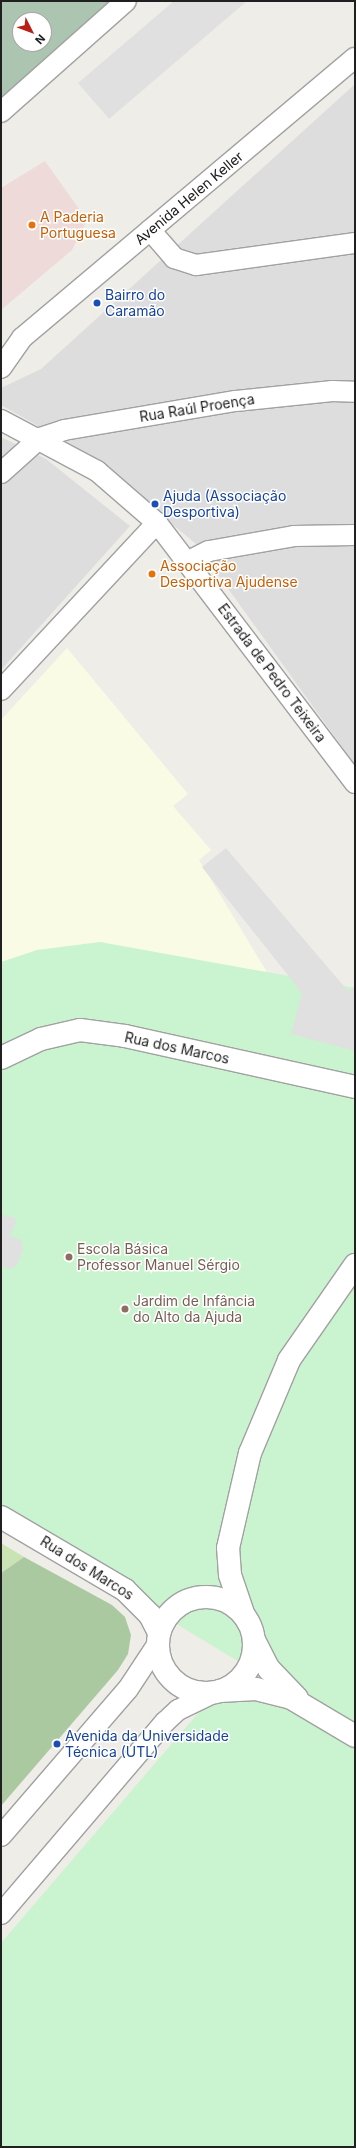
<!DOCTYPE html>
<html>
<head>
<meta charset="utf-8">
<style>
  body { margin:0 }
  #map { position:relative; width:356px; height:2148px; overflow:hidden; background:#efede7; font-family:Inter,sans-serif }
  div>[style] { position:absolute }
  .residential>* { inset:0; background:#dedddd }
  .commercial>* { inset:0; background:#eedad9 }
  .education>* { inset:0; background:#fafbe4 }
  .grass>* { inset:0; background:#c9e3b4 }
  .forest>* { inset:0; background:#abc9a1 }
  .cemetery>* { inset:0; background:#abc5b0 }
  .park>* { inset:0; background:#caf3cf }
  .parking>* { inset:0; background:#e0e0e0 }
  .roads { filter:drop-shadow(1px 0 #a1a1a1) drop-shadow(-1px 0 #a1a1a1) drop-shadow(0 1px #a1a1a1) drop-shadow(0 -1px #a1a1a1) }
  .minor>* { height:20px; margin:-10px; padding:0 10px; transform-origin:10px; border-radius:10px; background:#fff }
  .tertiary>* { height:22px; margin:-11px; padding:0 11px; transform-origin:11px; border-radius:11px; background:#fff }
  .tertiary>.ring { margin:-11px; padding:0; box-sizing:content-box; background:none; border:22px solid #fff; border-radius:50% }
  .dots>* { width:11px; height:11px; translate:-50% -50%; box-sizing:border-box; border:2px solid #fff; border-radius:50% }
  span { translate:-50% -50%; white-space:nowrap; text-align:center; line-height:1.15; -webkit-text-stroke:3px #fff; paint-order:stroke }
  .street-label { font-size:14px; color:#202020 }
  .food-label { font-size:14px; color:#c56008 }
  .left { translate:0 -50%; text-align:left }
  .transit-label { font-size:14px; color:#164399 }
  .education-label { font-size:14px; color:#785e54 }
  .frame { position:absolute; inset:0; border:2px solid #202020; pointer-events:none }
  .north { position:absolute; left:12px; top:12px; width:40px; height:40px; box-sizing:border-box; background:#fff; border:1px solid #a6a6a6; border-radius:50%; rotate:132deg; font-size:11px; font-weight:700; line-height:16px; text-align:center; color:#202020 }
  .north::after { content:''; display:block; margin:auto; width:14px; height:18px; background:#b72018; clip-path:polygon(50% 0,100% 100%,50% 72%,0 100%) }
</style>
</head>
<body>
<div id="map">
  <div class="residential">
    <div style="clip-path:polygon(355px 84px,355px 765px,196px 544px,89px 455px,1px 405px,1px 388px,41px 369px)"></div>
    <div style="clip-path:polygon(1px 437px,46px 459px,130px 526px,1px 670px)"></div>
  </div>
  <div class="commercial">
    <div style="clip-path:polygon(45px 161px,79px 209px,85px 224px,72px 250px,1px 310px,1px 188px)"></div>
  </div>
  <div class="education">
    <div style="clip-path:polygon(67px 648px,188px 794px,173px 806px,211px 850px,199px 860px,290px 1010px,1px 1028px,1px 720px)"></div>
  </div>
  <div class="grass">
    <div style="clip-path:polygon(1px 1543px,24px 1557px,1px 1573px)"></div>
  </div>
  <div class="forest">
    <div style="clip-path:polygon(24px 1557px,112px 1605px,125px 1617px,131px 1635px,128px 1654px,118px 1670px,1px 1806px,1px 1573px)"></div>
  </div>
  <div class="cemetery">
    <div style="clip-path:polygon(evenodd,1px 1px,115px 1px,1px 103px,1px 1px,20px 20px,44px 20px,44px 44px,20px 44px,20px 20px)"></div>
  </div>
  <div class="park">
    <div style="clip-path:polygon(100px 942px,355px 988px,355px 2147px,1px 2147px,1px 1943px,241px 1663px,1px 1518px,1px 962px,37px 950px)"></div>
  </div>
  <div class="parking">
    <div style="clip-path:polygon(174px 1px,247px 1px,109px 119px,78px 83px)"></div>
    <div style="clip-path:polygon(226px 848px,348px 991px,355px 986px,355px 1051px,291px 1034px,302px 993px,202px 867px)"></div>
    <div style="clip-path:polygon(1px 1214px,17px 1219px,10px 1236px,21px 1240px,23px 1249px,17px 1265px,10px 1269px,1px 1266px)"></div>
  </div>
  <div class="roads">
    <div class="minor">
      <div style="left:1px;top:112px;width:167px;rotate:-41.6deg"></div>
      <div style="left:150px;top:230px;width:37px;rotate:49deg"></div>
      <div style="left:174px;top:258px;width:23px;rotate:18deg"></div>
      <div style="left:196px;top:265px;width:161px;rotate:-7.9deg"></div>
      <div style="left:1px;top:368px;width:37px;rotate:-55deg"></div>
      <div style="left:22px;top:338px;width:435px;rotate:-40.1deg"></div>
      <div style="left:1px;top:420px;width:109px;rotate:28deg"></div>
      <div style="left:97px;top:471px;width:79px;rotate:40.9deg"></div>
      <div style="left:157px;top:523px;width:327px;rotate:52.7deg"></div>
      <div style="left:1px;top:473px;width:52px;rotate:-41.9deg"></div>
      <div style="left:40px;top:438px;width:25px;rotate:-18deg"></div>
      <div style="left:64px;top:430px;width:174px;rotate:-9.6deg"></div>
      <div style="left:236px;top:401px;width:97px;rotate:-5.9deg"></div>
      <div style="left:332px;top:391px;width:23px;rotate:2deg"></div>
      <div style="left:189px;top:561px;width:22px;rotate:-27deg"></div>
      <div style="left:209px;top:551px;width:86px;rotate:-10deg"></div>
      <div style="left:294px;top:536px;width:61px;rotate:-0.9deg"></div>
      <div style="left:1px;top:690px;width:229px;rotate:-47deg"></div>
      <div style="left:1px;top:1836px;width:194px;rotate:-49.2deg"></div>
      <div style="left:128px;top:1689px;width:53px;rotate:-56.6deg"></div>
      <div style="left:1px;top:1914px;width:253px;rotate:-49.5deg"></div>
      <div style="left:165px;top:1722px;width:18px;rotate:-43deg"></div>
      <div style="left:178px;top:1710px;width:39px;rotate:-26deg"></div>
    </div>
    <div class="tertiary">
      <div style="left:1px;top:1058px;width:44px;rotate:-25.4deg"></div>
      <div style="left:41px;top:1039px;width:40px;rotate:-13deg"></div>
      <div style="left:80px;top:1030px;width:45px;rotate:7.6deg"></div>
      <div style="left:125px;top:1036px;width:236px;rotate:12.5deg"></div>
      <div style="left:1px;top:1517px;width:144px;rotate:30.5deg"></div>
      <div style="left:125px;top:1590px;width:35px;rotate:45deg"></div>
      <div style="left:150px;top:1615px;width:20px;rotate:63deg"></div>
      <div class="ring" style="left:158px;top:1597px;width:74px;height:74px"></div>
      <div style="left:243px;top:1613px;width:40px;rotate:-108.9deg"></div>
      <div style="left:230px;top:1575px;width:27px;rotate:-94deg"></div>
      <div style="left:228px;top:1548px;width:98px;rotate:-77deg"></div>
      <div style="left:250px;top:1453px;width:101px;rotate:-67.2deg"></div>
      <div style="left:289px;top:1360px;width:116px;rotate:-55.2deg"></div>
      <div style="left:254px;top:1640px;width:33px;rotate:63deg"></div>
      <div style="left:269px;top:1669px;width:40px;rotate:46deg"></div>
      <div style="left:220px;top:1691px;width:36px;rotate:-3deg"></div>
      <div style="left:256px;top:1689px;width:36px;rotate:14deg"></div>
      <div style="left:291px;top:1698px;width:74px;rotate:30.7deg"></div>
    </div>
  </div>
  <div class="dots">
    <div style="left:32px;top:225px;background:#e8710a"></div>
    <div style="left:97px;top:303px;background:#1a4fb4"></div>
    <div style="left:155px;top:504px;background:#1a4fb4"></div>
    <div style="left:152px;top:574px;background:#e8710a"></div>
    <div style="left:69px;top:1257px;background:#8d6e63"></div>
    <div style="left:125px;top:1309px;background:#8d6e63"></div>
    <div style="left:57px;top:1744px;background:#1a4fb4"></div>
  </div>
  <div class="street-label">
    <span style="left:189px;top:198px;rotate:-40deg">Avenida Helen Keller</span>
    <span style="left:197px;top:408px;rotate:-9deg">Rua Raúl Proença</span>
    <span style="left:272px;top:673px;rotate:53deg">Estrada de Pedro Teixeira</span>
    <span style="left:177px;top:1048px;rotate:12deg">Rua dos Marcos</span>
    <span style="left:87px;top:1568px;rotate:32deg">Rua dos Marcos</span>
  </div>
  <div class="food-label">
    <span class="left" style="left:40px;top:225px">A Paderia<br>Portuguesa</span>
    <span class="left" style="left:160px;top:574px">Associação<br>Desportiva Ajudense</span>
  </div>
  <div class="transit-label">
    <span class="left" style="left:105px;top:303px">Bairro do<br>Caramão</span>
    <span class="left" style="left:163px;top:504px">Ajuda (Associação<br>Desportiva)</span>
    <span class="left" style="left:65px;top:1744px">Avenida da Universidade<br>Técnica (UTL)</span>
  </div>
  <div class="education-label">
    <span class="left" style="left:77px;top:1257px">Escola Básica<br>Professor Manuel Sérgio</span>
    <span class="left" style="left:133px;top:1309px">Jardim de Infância<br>do Alto da Ajuda</span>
  </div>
  <div class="frame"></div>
  <div class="north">N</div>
</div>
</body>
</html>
